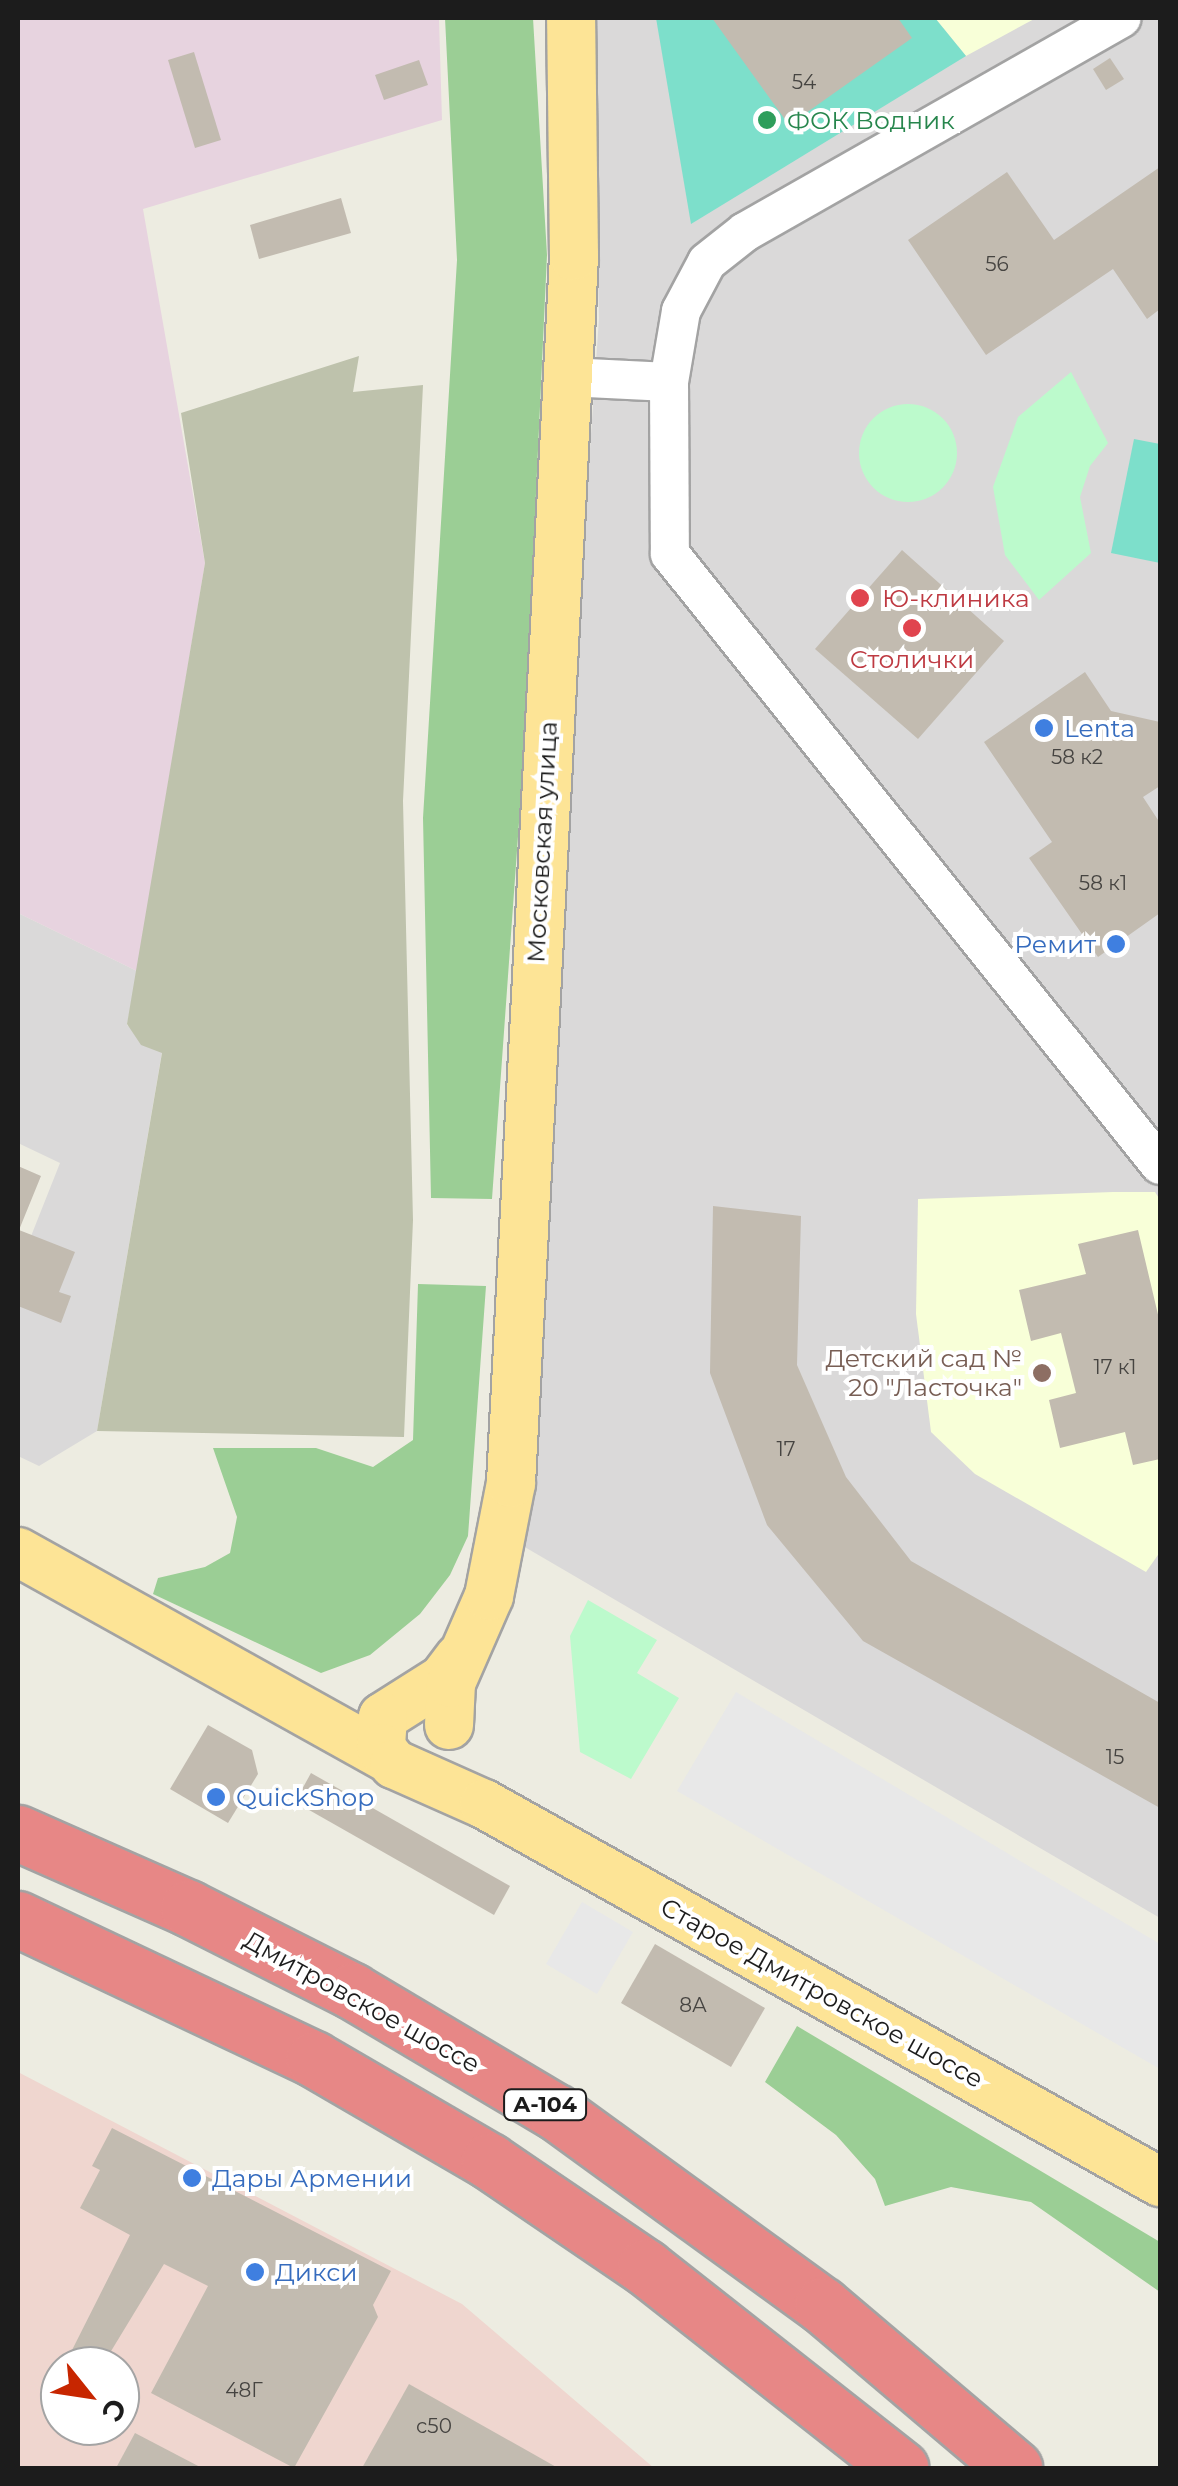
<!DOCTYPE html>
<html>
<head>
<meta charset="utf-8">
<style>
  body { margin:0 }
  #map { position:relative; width:1178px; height:2486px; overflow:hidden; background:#edece1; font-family:Montserrat,sans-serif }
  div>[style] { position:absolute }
  .residential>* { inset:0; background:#dad9d9 }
  .commercial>* { inset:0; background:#efd6cf }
  .industrial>* { inset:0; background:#e7d3df }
  .education>* { inset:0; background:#f8ffd8 }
  .construction>* { inset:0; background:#bec2ac }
  .forest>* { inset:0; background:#9bce95 }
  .park>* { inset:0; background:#bcfacc }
  .round { border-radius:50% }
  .pitch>* { inset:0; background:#7ddfcb }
  .parking>* { inset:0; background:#e8e8e8 }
  .building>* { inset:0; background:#c2bbb0 }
  .roads { filter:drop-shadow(2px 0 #a3a3a3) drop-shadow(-2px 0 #a3a3a3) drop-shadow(0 2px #a3a3a3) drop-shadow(0 -2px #a3a3a3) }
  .minor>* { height:38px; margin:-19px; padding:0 19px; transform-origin:19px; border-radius:19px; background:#fff }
  .major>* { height:48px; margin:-24px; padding:0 24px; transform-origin:24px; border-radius:24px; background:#fde496 }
  .highway>* { height:55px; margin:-27.5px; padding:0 27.5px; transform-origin:27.5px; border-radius:27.5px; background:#e78786 }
  .dots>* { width:28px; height:28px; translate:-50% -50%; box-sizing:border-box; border:5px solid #fff; border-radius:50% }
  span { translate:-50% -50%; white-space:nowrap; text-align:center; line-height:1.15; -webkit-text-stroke:8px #fff; paint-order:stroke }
  .number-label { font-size:20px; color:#464441 }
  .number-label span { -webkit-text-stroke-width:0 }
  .shield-label span { padding:2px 8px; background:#fff; border:2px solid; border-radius:8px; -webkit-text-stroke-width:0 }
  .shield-label { font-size:22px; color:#1c1c1c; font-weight:700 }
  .leisure-label { font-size:25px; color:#27864d }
  .left { translate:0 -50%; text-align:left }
  .health-label { font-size:25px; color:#be3a42 }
  .shop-label { font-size:25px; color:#366cbe }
  .right { translate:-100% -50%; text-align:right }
  .street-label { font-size:25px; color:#1c1c1c }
  .education-label { font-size:25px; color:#785e54 }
  .frame { position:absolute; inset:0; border:20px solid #1c1c1c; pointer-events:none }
  .north { position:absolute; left:40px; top:2346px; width:100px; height:100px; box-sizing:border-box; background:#fff; border:2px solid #a4a4a4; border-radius:50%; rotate:120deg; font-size:28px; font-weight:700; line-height:40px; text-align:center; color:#1c1c1c }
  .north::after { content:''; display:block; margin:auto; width:35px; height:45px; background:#c72600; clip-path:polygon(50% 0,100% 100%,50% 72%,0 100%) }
</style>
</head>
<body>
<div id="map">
  <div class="residential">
    <div style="clip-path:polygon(592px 18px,1160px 18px,1160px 1918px,523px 1546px,571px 610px,584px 536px,599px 318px)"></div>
    <div style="clip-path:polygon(18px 913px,137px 971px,127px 1025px,162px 1052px,97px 1431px,39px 1466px,18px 1456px,18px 1269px,60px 1163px,18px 1143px)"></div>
  </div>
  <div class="commercial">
    <div style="clip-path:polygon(evenodd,18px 2072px,462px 2304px,654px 2468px,18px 2468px,18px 2072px,60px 2366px,120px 2366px,120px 2426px,60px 2426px,60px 2366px)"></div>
  </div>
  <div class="industrial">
    <div style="clip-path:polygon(18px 18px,439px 19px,442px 120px,143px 209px,205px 563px,137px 971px,18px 913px)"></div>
  </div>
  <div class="education">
    <div style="clip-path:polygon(935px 18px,1036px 18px,966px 56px)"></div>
    <div style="clip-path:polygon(1113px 1192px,1155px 1192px,1160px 1200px,1160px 1552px,1146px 1572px,975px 1474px,931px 1432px,916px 1314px,918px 1199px)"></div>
  </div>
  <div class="construction">
    <div style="clip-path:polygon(359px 356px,353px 392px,423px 385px,403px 801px,413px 1220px,404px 1437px,97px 1431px,162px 1053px,141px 1045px,127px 1024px,205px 563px,181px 413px)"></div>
  </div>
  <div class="forest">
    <div style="clip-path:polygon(445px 18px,533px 18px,547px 255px,524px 753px,492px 1199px,431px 1198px,423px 818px,457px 260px)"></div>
    <div style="clip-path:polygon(418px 1284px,486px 1286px,468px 1536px,450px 1575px,420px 1614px,370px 1655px,321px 1673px,153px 1594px,158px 1578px,205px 1567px,230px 1553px,237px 1517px,213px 1448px,316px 1448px,373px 1467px,413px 1440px)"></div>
    <div style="clip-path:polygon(797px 2026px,1160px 2242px,1160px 2292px,1031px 2202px,951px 2187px,885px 2206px,875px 2179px,836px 2135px,765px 2082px)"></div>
  </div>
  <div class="park">
    <div style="clip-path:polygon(1071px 372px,1108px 443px,1090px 466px,1080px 497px,1091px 553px,1039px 600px,1005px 555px,993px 487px,1018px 417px)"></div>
    <div class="round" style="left:859px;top:404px;width:98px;height:98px"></div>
    <div style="clip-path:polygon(588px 1600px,657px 1640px,637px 1673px,679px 1698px,631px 1779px,580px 1752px,570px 1636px)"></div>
  </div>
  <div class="pitch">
    <div style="clip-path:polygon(656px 18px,935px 18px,966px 56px,691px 224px)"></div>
    <div style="clip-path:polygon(1134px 439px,1160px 444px,1160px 563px,1111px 553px)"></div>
  </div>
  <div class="parking">
    <div style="clip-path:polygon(736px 1692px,1160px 1944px,1160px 2069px,677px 1791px)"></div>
    <div style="clip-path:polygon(582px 1902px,633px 1932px,597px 1994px,546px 1964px)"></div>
  </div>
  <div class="building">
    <div style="clip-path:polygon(712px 18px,898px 18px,912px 38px,789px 125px)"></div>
    <div style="clip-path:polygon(194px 52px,221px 140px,195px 148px,168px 60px)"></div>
    <div style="clip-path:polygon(1110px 58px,1124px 79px,1106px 90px,1093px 69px)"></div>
    <div style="clip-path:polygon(419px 60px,428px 85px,384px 100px,375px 75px)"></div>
    <div style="clip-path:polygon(1160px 167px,1160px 309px,1147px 319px,1113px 269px,986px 355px,908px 240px,1007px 172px,1054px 240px)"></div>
    <div style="clip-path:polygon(341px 198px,351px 233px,259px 259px,250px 225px)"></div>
    <div style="clip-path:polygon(902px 550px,1004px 641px,918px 739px,815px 649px)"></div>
    <div style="clip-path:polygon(1085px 672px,1111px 711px,1160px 722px,1160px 786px,1143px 797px,1160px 823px,1160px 913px,1098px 957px,1029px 858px,1052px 842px,984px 742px)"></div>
    <div style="clip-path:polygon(18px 1166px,41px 1176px,19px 1230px,75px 1252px,59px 1292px,71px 1296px,61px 1323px,18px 1306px)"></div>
    <div style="clip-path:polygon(713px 1206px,801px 1216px,797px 1365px,846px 1477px,911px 1561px,1160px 1703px,1160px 1808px,863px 1641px,767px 1525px,710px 1373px)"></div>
    <div style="clip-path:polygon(1138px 1230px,1160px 1323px,1160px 1459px,1133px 1465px,1125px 1432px,1060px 1448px,1049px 1400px,1076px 1393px,1061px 1333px,1031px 1341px,1019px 1290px,1086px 1274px,1078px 1244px)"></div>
    <div style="clip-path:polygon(208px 1725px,252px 1750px,258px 1774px,228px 1823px,170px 1789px)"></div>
    <div style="clip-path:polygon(311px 1773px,510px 1886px,494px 1915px,295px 1802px)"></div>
    <div style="clip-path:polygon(655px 1944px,765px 2008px,731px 2067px,621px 2003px)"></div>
    <div style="clip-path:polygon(112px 2128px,391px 2271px,373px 2305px,378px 2317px,294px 2468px,151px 2393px,208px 2286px,164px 2264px,102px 2366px,64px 2366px,130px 2235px,80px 2208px,100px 2170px,92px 2166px)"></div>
    <div style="clip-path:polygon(409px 2384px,558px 2468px,362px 2468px)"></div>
    <div style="clip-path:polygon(135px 2433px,202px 2468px,116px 2468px)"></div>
  </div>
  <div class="roads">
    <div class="minor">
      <div style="left:567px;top:377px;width:102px;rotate:2.8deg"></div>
      <div style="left:669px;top:382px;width:72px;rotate:-80.4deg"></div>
      <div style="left:681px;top:311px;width:55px;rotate:-62deg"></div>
      <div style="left:707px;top:262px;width:48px;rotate:-38.3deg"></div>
      <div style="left:745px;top:232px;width:433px;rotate:-29.6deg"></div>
      <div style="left:669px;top:382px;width:172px;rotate:89.7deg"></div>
      <div style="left:670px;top:554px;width:783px;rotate:51.27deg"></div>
    </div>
    <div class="major">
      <div style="left:18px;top:1552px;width:421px;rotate:29.1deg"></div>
      <div style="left:459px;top:1658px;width:26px;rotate:127deg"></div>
      <div style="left:443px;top:1679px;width:71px;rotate:147.7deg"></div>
      <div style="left:383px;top:1717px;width:31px;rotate:94deg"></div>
      <div style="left:381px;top:1748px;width:21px;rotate:51deg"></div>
      <div style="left:394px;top:1764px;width:98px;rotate:24deg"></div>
      <div style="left:484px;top:1804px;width:775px;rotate:29.21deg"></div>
      <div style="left:449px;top:1725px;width:42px;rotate:-87.3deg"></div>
      <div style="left:451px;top:1683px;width:95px;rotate:-66.4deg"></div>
      <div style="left:489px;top:1596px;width:115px;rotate:-79deg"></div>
      <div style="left:511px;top:1483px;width:1229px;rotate:-87.06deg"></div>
      <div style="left:574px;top:256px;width:238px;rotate:-90.7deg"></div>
    </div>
    <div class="highway">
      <div style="left:18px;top:1833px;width:186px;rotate:23.8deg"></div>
      <div style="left:188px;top:1908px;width:184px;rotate:26.8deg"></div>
      <div style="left:352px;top:1991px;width:237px;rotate:30.7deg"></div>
      <div style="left:556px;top:2112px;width:329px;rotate:36deg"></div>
      <div style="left:822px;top:2305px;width:252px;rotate:40.3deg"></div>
      <div style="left:18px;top:1919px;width:327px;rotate:25.3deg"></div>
      <div style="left:314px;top:2059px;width:203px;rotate:30.2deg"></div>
      <div style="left:489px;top:2161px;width:189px;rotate:34.2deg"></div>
      <div style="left:645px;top:2267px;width:325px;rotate:38.2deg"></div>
    </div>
  </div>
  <div class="dots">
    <div style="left:767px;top:120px;background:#2e9e5b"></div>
    <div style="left:860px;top:598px;background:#e0444e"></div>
    <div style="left:912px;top:628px;background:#e0444e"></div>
    <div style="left:1044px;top:728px;background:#3f7fe0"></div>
    <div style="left:1116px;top:944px;background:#3f7fe0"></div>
    <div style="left:1042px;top:1373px;background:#8d6e63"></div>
    <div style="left:216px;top:1797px;background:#3f7fe0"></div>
    <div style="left:192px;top:2178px;background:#3f7fe0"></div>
    <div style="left:255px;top:2272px;background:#3f7fe0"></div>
  </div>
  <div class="number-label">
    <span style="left:804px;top:82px">54</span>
    <span style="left:997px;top:264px">56</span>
    <span style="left:1077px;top:757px">58 к2</span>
    <span style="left:1103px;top:883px">58 к1</span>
    <span style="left:1115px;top:1367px">17 к1</span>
    <span style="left:786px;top:1449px">17</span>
    <span style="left:1115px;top:1757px">15</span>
    <span style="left:693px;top:2005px">8А</span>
    <span style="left:244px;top:2390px">48Г</span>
    <span style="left:434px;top:2426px">с50</span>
  </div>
  <div class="shield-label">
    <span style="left:545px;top:2105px">А-104</span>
  </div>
  <div class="leisure-label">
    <span class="left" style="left:787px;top:120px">ФОК Водник</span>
  </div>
  <div class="health-label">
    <span class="left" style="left:882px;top:598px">Ю-клиника</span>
    <span style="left:912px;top:659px">Столички</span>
  </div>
  <div class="shop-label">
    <span class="left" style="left:1064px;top:728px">Lenta</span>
    <span class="right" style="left:1096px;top:944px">Ремит</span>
    <span class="left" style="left:236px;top:1797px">QuickShop</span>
    <span class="left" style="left:212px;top:2178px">Дары Армении</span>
    <span class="left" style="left:275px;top:2272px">Дикси</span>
  </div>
  <div class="street-label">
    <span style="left:542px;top:842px;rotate:-87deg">Московская улица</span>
    <span style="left:822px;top:1993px;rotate:29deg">Старое Дмитровское шоссе</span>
    <span style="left:362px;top:2002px;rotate:29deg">Дмитровское шоссе</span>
  </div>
  <div class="education-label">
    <span class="right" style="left:1022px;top:1373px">Детский сад №<br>20 "Ласточка"</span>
  </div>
  <div class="frame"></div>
  <div class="north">С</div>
</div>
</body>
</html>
